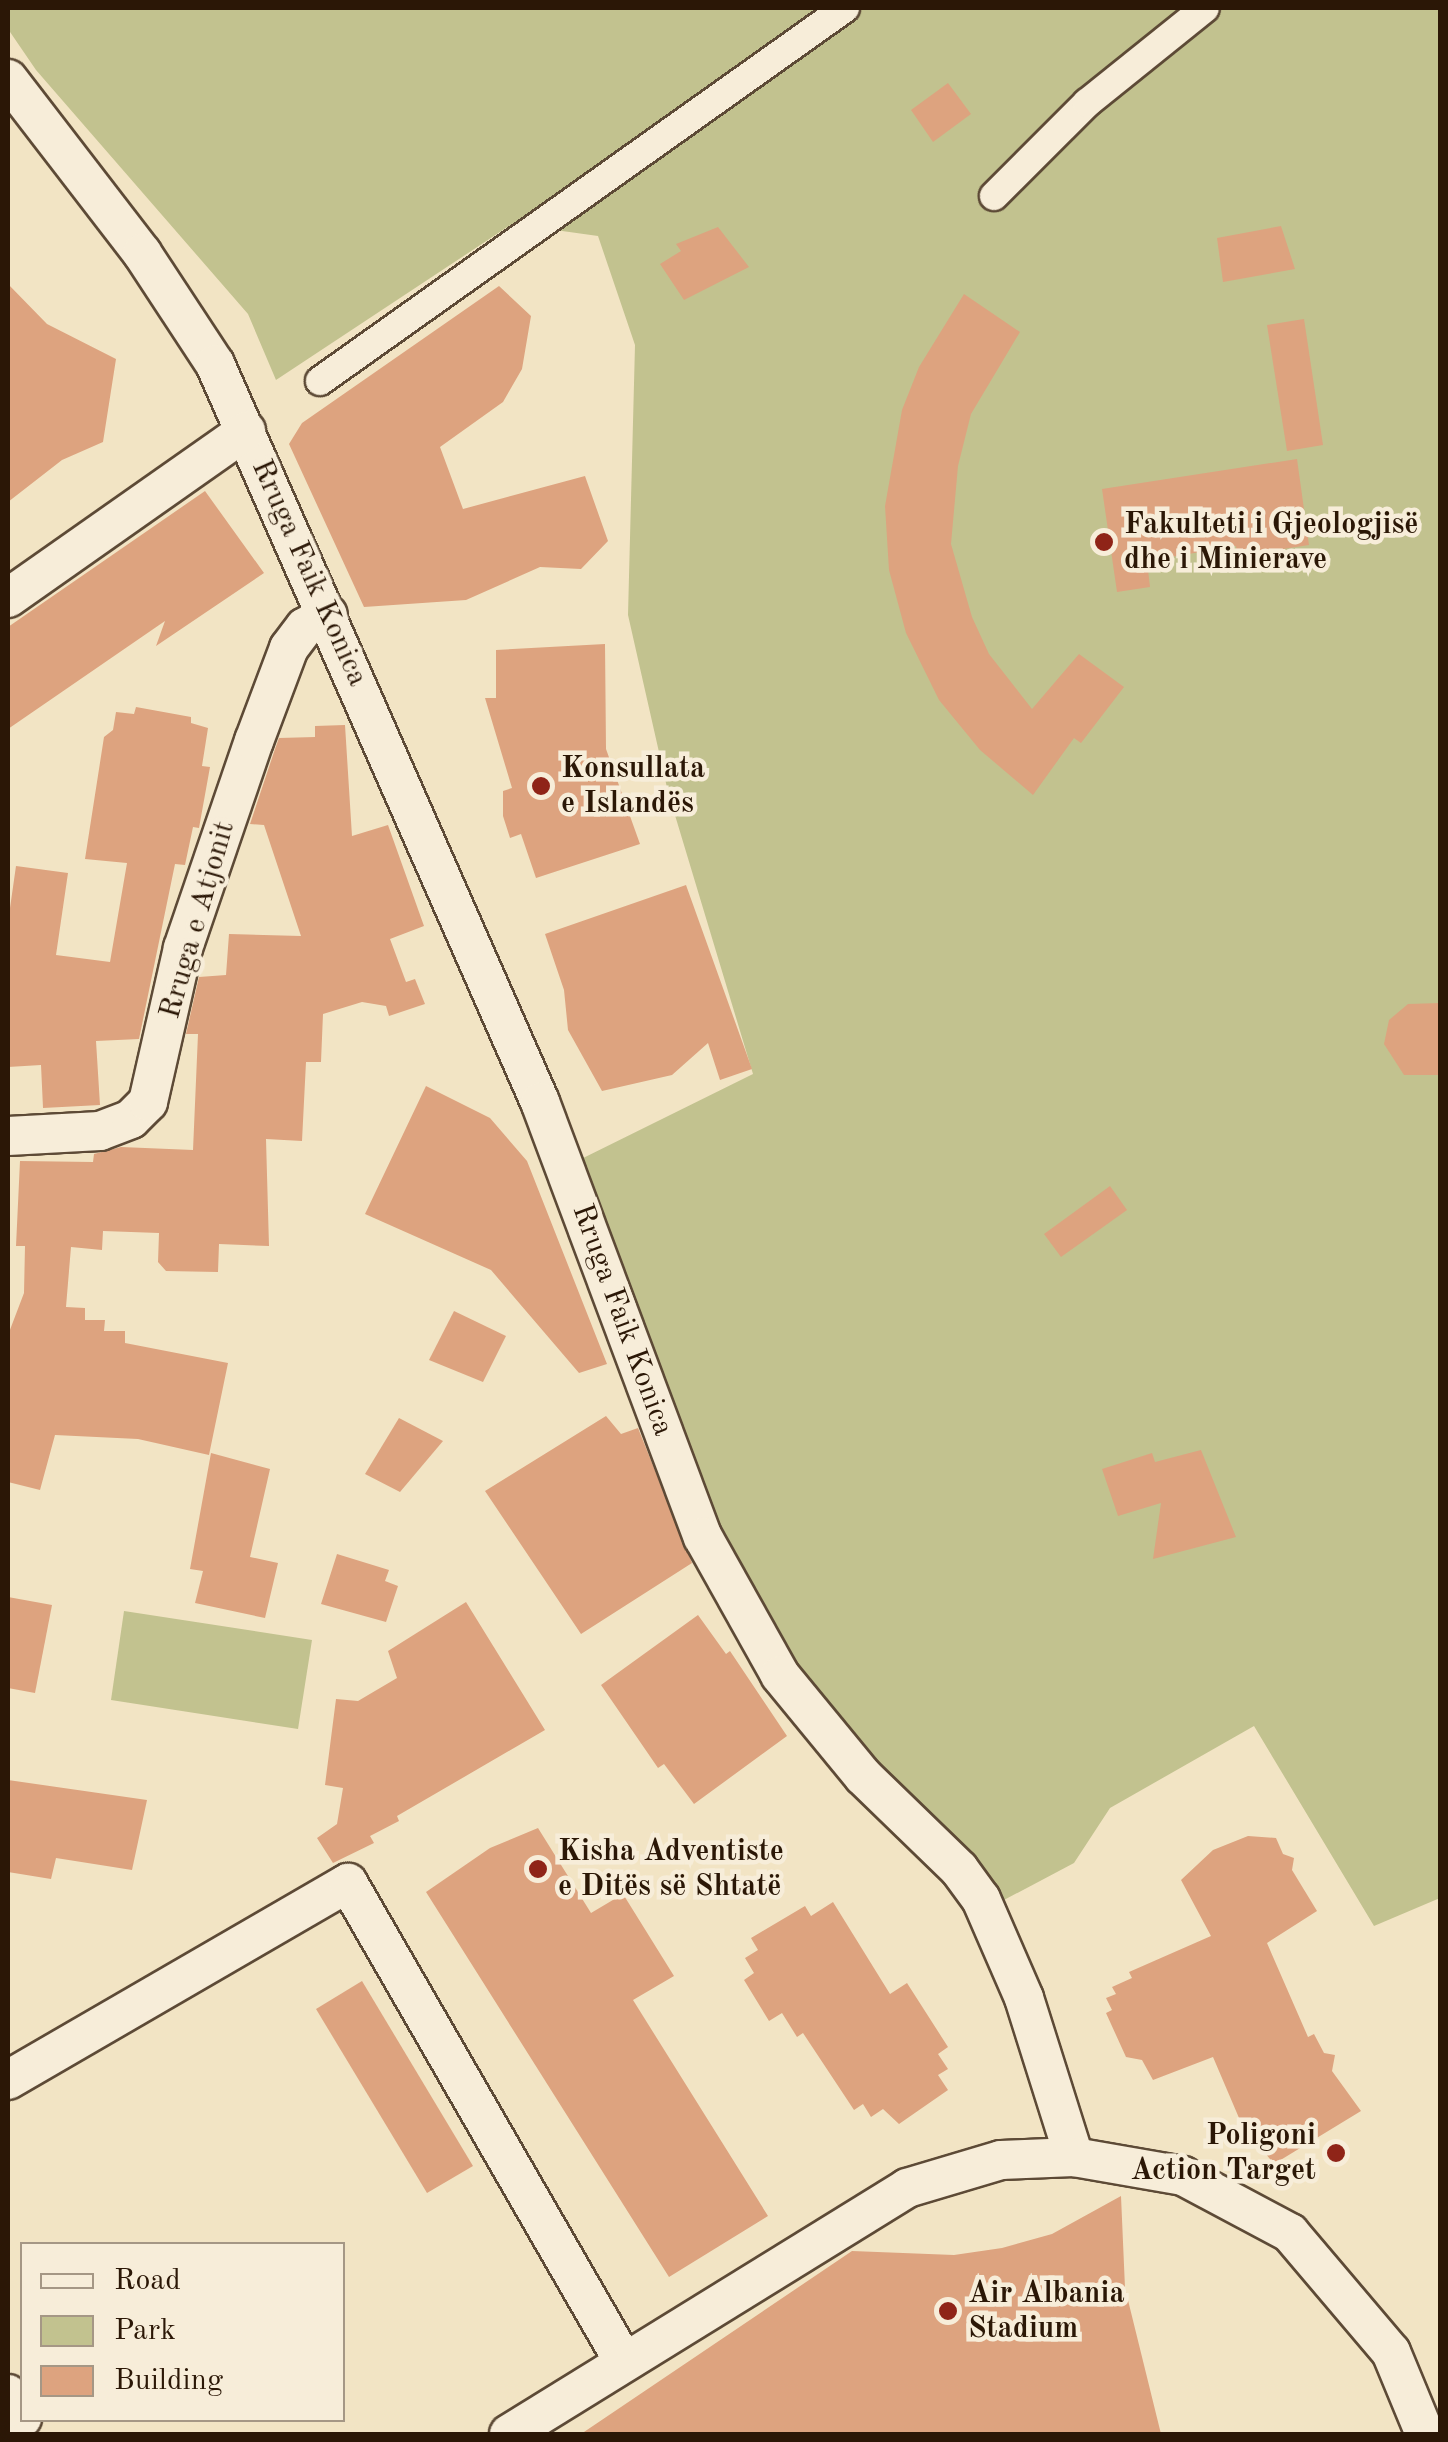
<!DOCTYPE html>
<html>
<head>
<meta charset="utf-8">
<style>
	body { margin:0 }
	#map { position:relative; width:1448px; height:2442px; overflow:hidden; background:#f2e4c4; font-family:"Old Standard TT",serif }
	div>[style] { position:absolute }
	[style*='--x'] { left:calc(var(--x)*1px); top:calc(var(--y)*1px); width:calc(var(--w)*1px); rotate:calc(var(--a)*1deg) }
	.green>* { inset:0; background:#c2c28f }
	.building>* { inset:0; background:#dda37f }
	.roads { filter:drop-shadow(2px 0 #5d4a36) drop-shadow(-2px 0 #5d4a36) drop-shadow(0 2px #5d4a36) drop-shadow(0 -2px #5d4a36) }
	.pedestrian>* { height:28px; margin:-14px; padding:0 14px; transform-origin:14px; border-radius:14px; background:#f7edd9 }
	.minor>* { height:38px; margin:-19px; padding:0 19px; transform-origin:19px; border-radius:19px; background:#f7edd9 }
	.dots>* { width:28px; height:28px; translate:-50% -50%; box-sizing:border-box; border:5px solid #f7edd9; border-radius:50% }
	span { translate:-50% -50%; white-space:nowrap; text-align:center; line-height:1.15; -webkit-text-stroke:9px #f7edd9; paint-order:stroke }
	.poi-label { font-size:30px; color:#2b1706; font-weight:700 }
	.left { translate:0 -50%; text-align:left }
	.right { translate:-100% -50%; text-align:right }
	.street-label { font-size:30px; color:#2b1706 }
	.frame { position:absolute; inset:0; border:10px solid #2b1706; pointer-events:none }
	.legend { position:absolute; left:20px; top:2242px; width:325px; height:180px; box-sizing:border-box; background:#f7edd9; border:2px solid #a59785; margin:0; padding:12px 18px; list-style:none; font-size:30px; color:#2b1706 }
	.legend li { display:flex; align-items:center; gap:20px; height:50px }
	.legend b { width:50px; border:2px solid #a59785 }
</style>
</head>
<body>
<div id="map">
	<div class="green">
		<i style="clip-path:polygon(8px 8px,1440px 8px,1440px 1898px,1374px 1926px,1254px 1726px,1110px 1808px,1074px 1863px,987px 1909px,780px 1675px,565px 1167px,753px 1074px,668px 792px,628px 615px,635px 345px,598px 236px,512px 224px,276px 380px,248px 314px,36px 70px,8px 29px)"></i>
		<i style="clip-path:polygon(124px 1611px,312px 1640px,298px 1729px,111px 1700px)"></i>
	</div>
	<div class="building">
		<i style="clip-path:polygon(948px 83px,971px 114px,933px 142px,911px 110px)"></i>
		<i style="clip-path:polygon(1281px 226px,1295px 269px,1223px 282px,1217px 238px)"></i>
		<i style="clip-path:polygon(718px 227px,749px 267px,684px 300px,660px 264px,681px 251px,676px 244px)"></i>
		<i style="clip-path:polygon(8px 284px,47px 324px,116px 359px,103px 442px,62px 460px,8px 502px)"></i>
		<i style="clip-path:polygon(499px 286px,531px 316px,522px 369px,503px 402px,440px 447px,463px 509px,585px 476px,608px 541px,581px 569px,540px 567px,466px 600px,364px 607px,289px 444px,302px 423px)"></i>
		<i style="clip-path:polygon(964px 294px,1020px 332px,971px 414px,958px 466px,951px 544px,972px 617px,989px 654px,1032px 709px,1079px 654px,1124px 687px,1081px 743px,1074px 738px,1033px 795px,980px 750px,939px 700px,906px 633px,889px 570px,885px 506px,902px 410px,919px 367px)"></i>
		<i style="clip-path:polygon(1304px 319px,1323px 445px,1287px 451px,1267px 325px)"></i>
		<i style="clip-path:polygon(1297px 459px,1309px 545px,1237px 556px,1236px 546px,1147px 561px,1150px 587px,1117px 592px,1102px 489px)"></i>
		<i style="clip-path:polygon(205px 491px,264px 573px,156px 646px,165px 621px,8px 729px,8px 627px)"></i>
		<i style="clip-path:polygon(605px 644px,606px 749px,640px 844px,536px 878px,521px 834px,510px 838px,503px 816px,503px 791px,512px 788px,485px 698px,496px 698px,496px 650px)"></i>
		<i style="clip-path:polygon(136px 707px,191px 717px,191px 723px,208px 728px,202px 766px,210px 767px,199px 828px,193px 827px,185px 865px,175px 864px,139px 1039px,96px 1041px,100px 1105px,43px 1108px,41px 1065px,8px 1067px,8px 922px,16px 866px,68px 873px,56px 955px,110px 962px,127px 863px,85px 859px,104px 737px,113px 730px,116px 712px,134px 714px)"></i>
		<i style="clip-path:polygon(345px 725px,352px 836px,388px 825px,424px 926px,390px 939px,406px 982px,415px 979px,425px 1004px,389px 1016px,386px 1006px,362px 1002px,323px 1014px,321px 1062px,306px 1062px,302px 1141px,266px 1139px,269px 1246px,219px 1244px,218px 1272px,166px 1271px,158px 1262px,159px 1233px,103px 1231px,102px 1250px,71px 1247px,66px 1307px,85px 1308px,85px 1320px,105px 1320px,104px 1331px,125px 1331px,125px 1343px,228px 1363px,209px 1455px,138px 1439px,55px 1435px,40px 1490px,8px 1482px,8px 1335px,24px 1293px,25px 1246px,16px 1246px,20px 1161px,93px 1162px,94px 1154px,121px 1147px,193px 1150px,198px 1034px,186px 1034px,199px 977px,226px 975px,229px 934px,301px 936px,264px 825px,250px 824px,275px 749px,279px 738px,315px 737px,315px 726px)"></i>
		<i style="clip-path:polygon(686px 885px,752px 1069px,720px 1080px,708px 1043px,672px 1075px,602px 1091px,568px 1030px,564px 990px,545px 934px)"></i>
		<i style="clip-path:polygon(1440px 1003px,1440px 1075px,1404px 1075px,1384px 1044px,1389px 1020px,1408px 1004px)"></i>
		<i style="clip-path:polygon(426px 1086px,490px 1118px,527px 1161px,607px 1364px,579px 1373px,491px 1270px,365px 1214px)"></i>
		<i style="clip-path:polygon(1110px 1186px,1127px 1210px,1061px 1257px,1044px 1234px)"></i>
		<i style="clip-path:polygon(454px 1311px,506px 1336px,483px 1382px,429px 1360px)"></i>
		<i style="clip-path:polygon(606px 1416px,621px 1434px,638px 1428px,692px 1563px,581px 1634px,485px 1491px)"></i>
		<i style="clip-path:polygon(399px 1418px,443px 1441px,400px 1492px,365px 1474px)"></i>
		<i style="clip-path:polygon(1201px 1450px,1236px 1537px,1153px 1559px,1161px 1503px,1118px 1516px,1102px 1469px,1152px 1453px,1155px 1462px)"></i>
		<i style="clip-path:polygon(211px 1453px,270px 1469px,250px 1557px,278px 1563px,265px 1618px,195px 1603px,203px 1571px,190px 1569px)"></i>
		<i style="clip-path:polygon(337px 1554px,389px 1570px,385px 1581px,398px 1586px,386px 1622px,321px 1604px)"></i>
		<i style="clip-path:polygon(8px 1597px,52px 1605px,35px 1693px,8px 1688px)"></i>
		<i style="clip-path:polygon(466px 1602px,545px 1730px,397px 1816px,399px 1821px,370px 1836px,374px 1843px,333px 1863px,317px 1838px,337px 1824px,343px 1788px,325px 1785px,336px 1699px,358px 1701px,397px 1678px,388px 1651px)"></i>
		<i style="clip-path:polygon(698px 1615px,726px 1654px,730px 1651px,787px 1736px,694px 1804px,664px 1764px,658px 1768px,601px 1685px)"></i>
		<i style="clip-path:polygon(8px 1780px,147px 1800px,132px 1870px,56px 1858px,51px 1879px,8px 1872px)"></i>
		<i style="clip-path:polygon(538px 1828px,591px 1913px,623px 1894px,674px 1976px,633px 2000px,768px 2216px,669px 2277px,426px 1892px,490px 1848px)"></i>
		<i style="clip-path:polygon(1248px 1836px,1276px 1838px,1283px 1854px,1294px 1858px,1292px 1870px,1317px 1911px,1267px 1943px,1308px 2037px,1314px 2034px,1324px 2053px,1335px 2055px,1332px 2071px,1361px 2111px,1274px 2164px,1242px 2125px,1213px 2057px,1153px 2080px,1142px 2060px,1126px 2057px,1106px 2013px,1112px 2010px,1106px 1998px,1116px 1994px,1112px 1987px,1132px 1978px,1129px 1972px,1211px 1936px,1181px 1880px,1213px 1850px)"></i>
		<i style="clip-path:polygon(833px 1902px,890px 1994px,907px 1983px,948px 2047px,938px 2054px,948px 2069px,938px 2075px,948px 2090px,899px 2124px,883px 2109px,871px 2117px,863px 2104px,854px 2110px,803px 2033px,797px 2037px,782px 2013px,769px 2021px,744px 1980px,754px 1973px,745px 1958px,758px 1950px,751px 1938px,805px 1906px,811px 1916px)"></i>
		<i style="clip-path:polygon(362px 1981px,473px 2166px,427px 2193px,316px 2009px)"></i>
		<i style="clip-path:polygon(1121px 2196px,1125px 2288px,1161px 2434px,581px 2434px,852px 2251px,954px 2255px,1002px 2248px,1052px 2234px)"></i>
	</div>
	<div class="roads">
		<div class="pedestrian">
			<i style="--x:994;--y:196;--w:132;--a:-45"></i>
			<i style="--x:1087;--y:103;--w:151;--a:-38.8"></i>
			<i style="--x:320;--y:381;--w:644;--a:-35.39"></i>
		</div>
		<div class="minor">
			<i style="--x:8;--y:79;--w:220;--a:52.4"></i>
			<i style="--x:142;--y:253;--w:133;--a:56.7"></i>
			<i style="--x:215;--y:364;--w:806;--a:66.23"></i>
			<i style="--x:540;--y:1102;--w:465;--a:69.5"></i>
			<i style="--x:703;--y:1537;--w:158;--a:60.8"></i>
			<i style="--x:780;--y:1675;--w:131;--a:50.6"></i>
			<i style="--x:863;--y:1776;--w:134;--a:44.1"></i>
			<i style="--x:959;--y:1869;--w:37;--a:54"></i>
			<i style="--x:981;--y:1899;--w:108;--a:66.5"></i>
			<i style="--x:1024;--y:1998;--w:167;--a:72.5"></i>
			<i style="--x:8;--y:598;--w:291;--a:-35.1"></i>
			<i style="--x:8;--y:1136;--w:92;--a:-3.1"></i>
			<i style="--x:100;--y:1131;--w:33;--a:-21"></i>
			<i style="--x:131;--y:1119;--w:24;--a:-45"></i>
			<i style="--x:148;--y:1102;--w:158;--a:-77.2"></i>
			<i style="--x:183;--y:948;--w:219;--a:-71.1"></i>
			<i style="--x:254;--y:741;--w:99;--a:-69.4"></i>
			<i style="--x:289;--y:648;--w:26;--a:-53"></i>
			<i style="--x:305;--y:627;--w:26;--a:-29"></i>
			<i style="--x:8;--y:2080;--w:393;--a:-30.1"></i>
			<i style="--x:348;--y:1883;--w:553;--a:60.05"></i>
			<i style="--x:8;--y:2394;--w:28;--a:60"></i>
			<i style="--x:509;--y:2434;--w:468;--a:-31.7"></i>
			<i style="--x:907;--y:2188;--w:98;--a:-16.6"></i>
			<i style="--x:1001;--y:2160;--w:73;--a:-2.4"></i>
			<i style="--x:1074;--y:2157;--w:111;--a:9.9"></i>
			<i style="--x:1183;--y:2176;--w:121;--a:28"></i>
			<i style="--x:1290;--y:2233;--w:156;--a:49.7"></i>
			<i style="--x:1391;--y:2352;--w:89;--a:67.5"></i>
		</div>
	</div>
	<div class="dots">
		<i style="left:1104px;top:542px;background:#8f2418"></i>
		<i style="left:541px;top:786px;background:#8f2418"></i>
		<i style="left:538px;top:1869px;background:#8f2418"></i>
		<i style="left:1336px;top:2153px;background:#8f2418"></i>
		<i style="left:948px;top:2311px;background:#8f2418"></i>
	</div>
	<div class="poi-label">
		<span class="left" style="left:1124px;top:542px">Fakulteti i Gjeologjisë<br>dhe i Minierave</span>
		<span class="left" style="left:561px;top:786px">Konsullata<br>e Islandës</span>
		<span class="left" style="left:558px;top:1869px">Kisha Adventiste<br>e Ditës së Shtatë</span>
		<span class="right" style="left:1316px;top:2153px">Poligoni<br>Action Target</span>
		<span class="left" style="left:968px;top:2311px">Air Albania<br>Stadium</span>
	</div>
	<div class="street-label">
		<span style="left:309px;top:573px;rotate:66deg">Rruga Faik Konica</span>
		<span style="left:198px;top:920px;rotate:-74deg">Rruga e Atjonit</span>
		<span style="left:622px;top:1320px;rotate:70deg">Rruga Faik Konica</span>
	</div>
	<div class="frame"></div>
	<ul class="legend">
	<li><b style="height:12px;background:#f7edd9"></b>Road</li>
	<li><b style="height:28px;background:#c2c28f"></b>Park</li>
	<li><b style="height:28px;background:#dda37f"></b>Building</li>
	</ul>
</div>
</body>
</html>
